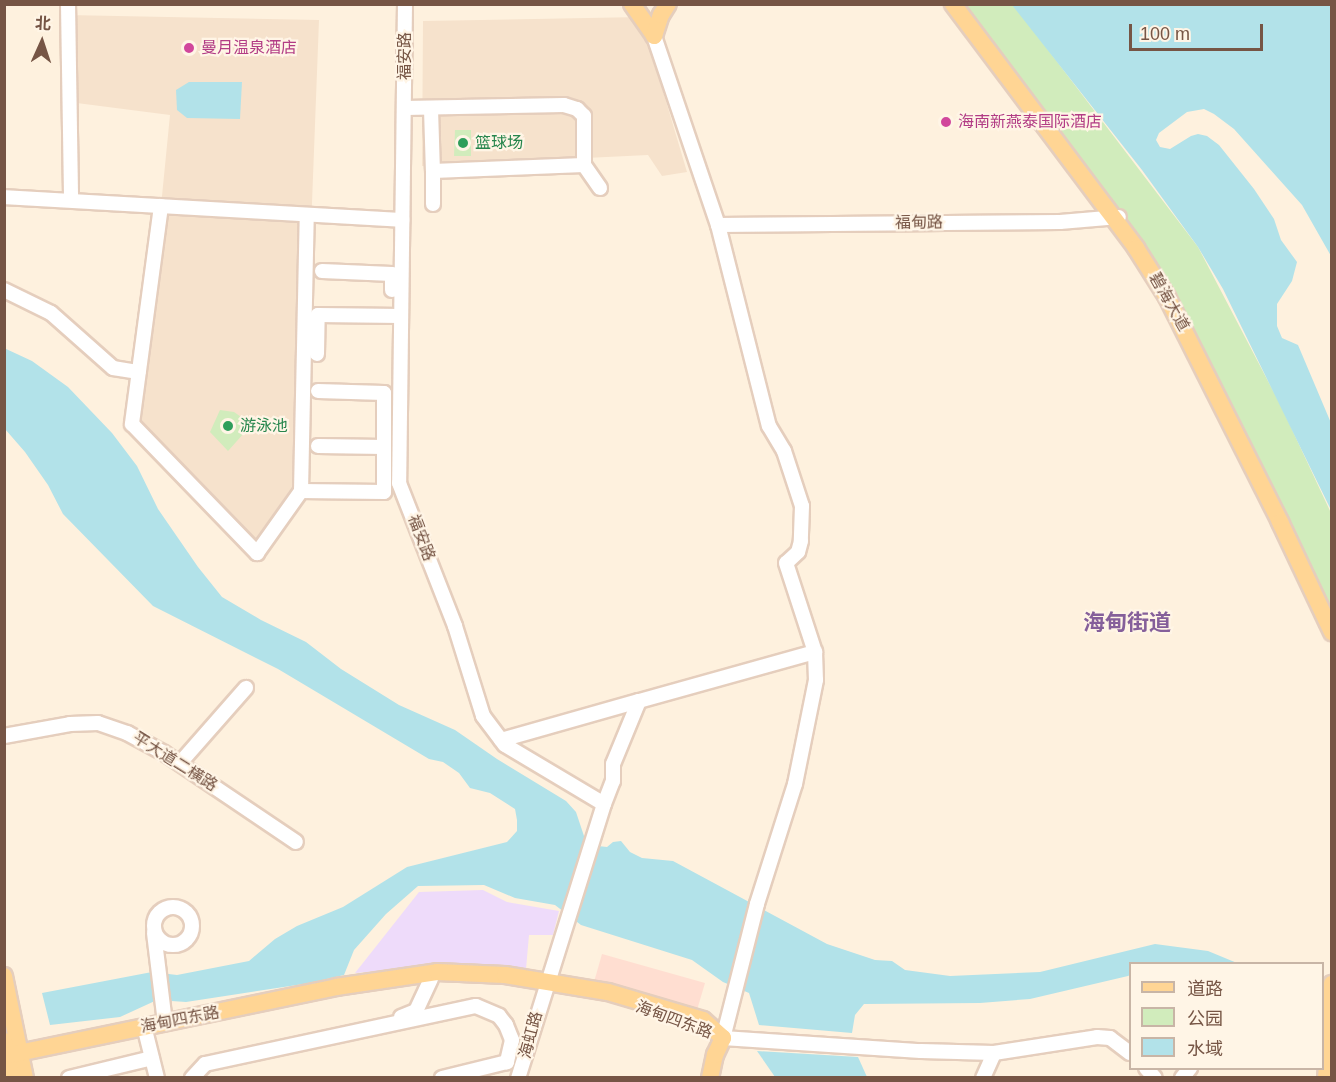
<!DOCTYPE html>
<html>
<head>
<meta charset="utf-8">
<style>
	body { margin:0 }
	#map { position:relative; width:1336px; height:1082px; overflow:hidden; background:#fef1de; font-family:Helvetica,"Noto Sans SC",sans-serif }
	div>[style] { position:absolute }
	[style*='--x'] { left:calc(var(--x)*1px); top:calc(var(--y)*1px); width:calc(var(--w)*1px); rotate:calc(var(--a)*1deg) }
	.residential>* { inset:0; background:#f6e2cc }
	.commercial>* { inset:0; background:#ffded1 }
	.education>* { inset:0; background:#eedbfa }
	.green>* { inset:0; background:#d1ecbc }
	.water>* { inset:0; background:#b2e2e9 }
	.roads { filter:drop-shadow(2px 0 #e5cebd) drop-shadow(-2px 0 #e5cebd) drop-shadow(0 2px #e5cebd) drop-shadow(0 -2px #e5cebd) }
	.minor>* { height:14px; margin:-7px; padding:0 7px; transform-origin:7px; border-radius:7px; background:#fff }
	.minor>.ring { margin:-7px; padding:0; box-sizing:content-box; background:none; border:14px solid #fff; border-radius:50% }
	.major>* { height:16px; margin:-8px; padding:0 8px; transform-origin:8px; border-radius:8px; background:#ffd594 }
	.dots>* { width:16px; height:16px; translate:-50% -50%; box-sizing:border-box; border:3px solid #fff5e6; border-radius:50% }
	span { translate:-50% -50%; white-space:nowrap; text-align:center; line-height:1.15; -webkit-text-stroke:4.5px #fff5e6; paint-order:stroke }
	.hotel-label { font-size:16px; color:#b23c85 }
	.left { translate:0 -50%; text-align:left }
	.street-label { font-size:16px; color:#765545 }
	.leisure-label { font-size:16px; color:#27864d }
	.district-label { font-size:22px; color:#855f9a; font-weight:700 }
	.frame { position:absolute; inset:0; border:6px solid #765545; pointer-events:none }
	.legend { position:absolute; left:1129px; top:962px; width:195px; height:108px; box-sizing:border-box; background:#fff5e6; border:2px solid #c8b5a6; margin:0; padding:8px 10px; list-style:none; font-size:18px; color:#765545 }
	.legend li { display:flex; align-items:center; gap:12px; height:30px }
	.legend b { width:30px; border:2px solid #c8b5a6 }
	.north { position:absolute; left:12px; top:12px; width:60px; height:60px; -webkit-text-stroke:4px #fff5e6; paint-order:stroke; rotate:3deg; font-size:16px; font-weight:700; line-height:24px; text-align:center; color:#765545 }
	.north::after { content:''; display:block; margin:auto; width:21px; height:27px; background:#765545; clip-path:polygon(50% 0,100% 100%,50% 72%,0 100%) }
	.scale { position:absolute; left:1129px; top:24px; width:134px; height:27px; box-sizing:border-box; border:3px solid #765545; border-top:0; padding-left:8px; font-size:18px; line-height:21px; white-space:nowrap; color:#765545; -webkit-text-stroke:4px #fff5e6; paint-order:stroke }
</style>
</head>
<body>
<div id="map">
	<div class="residential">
		<i style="clip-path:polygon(67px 15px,319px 20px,301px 491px,257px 553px,132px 424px,161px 206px,170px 115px,69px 102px)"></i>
		<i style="clip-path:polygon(641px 17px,687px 172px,662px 176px,648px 155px,422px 166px,423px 21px)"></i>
	</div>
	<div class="commercial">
		<i style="clip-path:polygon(602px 954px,705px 983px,697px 1010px,594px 982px)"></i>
	</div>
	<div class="education">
		<i style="clip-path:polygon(483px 890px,507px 902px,559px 911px,553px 935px,529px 935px,526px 969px,449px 965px,355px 973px,419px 892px)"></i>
	</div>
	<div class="green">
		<i style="clip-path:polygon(963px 5px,1014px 5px,1198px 247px,1281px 406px,1331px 513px,1331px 622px,1196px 341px)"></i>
		<i style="clip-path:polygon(455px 130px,471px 130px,471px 156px,454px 156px)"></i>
		<i style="clip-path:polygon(220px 410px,234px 412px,244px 419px,245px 432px,228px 451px,210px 432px)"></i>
	</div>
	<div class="water">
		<i style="clip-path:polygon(1012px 5px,1331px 5px,1331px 256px,1302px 205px,1234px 129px,1214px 114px,1204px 109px,1187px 112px,1159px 133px,1156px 140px,1160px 147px,1170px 149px,1191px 136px,1198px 134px,1207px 136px,1219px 145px,1254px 189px,1274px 219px,1281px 240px,1297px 262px,1292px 281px,1277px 304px,1277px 326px,1282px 338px,1298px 345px,1331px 423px,1331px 510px,1223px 289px,1198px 247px,1142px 170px)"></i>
		<i style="clip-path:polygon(189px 82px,242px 82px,240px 119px,187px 118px,177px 110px,176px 90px)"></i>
		<i style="clip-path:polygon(4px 348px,32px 361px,68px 387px,112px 433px,137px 466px,158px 509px,198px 567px,222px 597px,261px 620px,306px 642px,341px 669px,399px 705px,455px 730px,497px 759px,566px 801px,576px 812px,584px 836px,598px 846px,607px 847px,613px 842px,621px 841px,630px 852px,642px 858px,673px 861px,827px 944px,875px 960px,892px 961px,905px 970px,950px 976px,1040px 972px,1155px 944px,1208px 951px,1237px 963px,1130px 964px,1130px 975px,1128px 976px,1030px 999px,980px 1003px,864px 1004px,855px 1015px,852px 1033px,759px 1025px,749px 993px,723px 982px,692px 960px,581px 925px,555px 905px,515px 898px,484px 885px,418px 886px,386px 914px,354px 950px,344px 975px,310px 983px,186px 1002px,157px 1000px,120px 1017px,50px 1025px,42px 993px,152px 972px,177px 975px,249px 961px,275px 939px,297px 926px,343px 907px,407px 867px,507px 842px,517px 831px,517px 820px,515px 809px,490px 793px,470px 788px,459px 773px,443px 762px,429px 759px,278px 669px,153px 606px,63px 514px,48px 485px,25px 452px,5px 429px)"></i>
		<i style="clip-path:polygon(757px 1051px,858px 1057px,867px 1077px,775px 1077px)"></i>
	</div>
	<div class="roads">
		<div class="minor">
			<i style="--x:68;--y:4;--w:196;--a:89.1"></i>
			<i style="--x:405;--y:4;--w:479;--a:90.7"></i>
			<i style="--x:399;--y:483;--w:154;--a:68.6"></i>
			<i style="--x:455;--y:626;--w:94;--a:72.7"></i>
			<i style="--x:483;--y:716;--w:36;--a:53"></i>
			<i style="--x:505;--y:745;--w:115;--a:30.8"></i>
			<i style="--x:604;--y:804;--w:287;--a:107.4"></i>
			<i style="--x:654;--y:36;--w:200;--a:71.3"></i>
			<i style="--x:718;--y:225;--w:207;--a:75.8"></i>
			<i style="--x:769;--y:426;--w:29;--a:59"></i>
			<i style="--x:784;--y:451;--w:58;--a:71.9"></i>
			<i style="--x:802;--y:506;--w:35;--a:92"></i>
			<i style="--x:801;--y:541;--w:11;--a:105"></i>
			<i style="--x:798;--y:552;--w:16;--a:137"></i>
			<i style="--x:786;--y:563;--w:94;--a:72"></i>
			<i style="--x:815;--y:652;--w:28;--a:88"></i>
			<i style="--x:816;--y:680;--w:106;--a:101.4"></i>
			<i style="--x:795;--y:784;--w:126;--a:107.6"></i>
			<i style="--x:757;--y:904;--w:138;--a:104.2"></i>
			<i style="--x:723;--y:1038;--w:198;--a:3.8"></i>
			<i style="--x:921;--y:1051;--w:73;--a:1.6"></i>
			<i style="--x:994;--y:1053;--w:104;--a:-8.8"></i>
			<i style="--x:1097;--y:1037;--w:13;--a:4"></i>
			<i style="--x:1110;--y:1038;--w:25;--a:37"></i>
			<i style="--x:405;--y:108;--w:159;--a:-1.1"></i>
			<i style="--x:564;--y:105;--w:14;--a:17"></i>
			<i style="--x:577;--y:109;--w:10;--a:45"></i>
			<i style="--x:584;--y:116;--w:49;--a:90"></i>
			<i style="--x:584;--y:165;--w:28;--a:55"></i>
			<i style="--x:431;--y:109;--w:62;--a:88.2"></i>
			<i style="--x:433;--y:171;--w:151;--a:-2.3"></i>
			<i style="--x:433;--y:171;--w:33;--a:90"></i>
			<i style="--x:4;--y:197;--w:399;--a:3.3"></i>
			<i style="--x:161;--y:206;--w:220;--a:97.6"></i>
			<i style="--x:132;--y:424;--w:180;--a:45.9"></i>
			<i style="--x:257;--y:553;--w:76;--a:-54.6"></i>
			<i style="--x:301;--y:491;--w:276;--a:-88.8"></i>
			<i style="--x:718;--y:225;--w:342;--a:-0.5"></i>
			<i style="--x:1060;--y:222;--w:59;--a:-4.8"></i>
			<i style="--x:322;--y:271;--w:70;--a:2.5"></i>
			<i style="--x:392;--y:274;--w:16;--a:90"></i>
			<i style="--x:4;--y:290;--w:52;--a:26.1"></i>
			<i style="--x:51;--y:313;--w:83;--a:41.6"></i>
			<i style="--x:113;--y:368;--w:26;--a:9"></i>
			<i style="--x:317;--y:354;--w:39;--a:-89"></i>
			<i style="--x:318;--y:315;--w:83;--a:0.7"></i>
			<i style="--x:318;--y:446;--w:66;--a:0.9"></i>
			<i style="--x:301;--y:491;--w:83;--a:0.7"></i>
			<i style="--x:384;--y:492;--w:99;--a:-90"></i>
			<i style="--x:384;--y:393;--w:66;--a:-178.3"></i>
			<i style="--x:4;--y:736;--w:67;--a:-10.3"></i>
			<i style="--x:70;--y:724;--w:28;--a:-2"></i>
			<i style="--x:98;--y:723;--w:31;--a:19"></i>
			<i style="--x:127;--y:733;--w:42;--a:28.4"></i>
			<i style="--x:164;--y:753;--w:159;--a:34"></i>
			<i style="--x:501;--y:740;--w:143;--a:-15.8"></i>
			<i style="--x:180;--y:763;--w:100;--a:-48.7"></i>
			<i style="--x:604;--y:804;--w:25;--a:-69"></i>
			<i style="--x:613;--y:781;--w:17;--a:-90"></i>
			<i style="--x:613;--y:764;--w:68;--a:-67.6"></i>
			<i style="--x:639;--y:701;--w:183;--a:-15.6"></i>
			<i class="ring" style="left:154px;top:907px;width:24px;height:24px"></i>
			<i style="--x:154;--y:933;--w:91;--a:83"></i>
			<i style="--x:401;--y:1017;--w:16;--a:-22"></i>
			<i style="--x:416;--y:1011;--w:35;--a:-65"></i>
			<i style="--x:146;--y:1034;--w:45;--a:76"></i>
			<i style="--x:1146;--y:1068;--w:13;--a:48"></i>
			<i style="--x:69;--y:1078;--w:85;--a:-13.5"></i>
			<i style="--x:192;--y:1078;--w:19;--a:-47"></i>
			<i style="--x:205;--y:1064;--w:277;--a:-12.1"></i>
			<i style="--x:476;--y:1006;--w:25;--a:23"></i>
			<i style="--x:499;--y:1016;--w:11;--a:52"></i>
			<i style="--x:506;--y:1025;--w:16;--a:68"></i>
			<i style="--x:512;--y:1040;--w:23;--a:103"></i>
			<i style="--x:507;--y:1062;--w:67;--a:166.2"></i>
			<i style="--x:983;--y:1078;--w:27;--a:-66"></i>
			<i style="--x:1182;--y:1078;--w:13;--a:-51"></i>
		</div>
		<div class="major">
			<i style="--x:632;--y:4;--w:39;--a:55"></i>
			<i style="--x:953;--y:4;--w:305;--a:53.1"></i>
			<i style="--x:1136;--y:248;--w:58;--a:57.7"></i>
			<i style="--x:1167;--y:297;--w:252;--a:63.3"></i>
			<i style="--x:1280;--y:522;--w:122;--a:64.7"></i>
			<i style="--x:654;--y:36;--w:22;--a:-72"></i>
			<i style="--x:661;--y:15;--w:13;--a:-58"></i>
			<i style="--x:4;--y:976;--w:104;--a:78.4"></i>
			<i style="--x:4;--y:1041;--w:38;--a:79"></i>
			<i style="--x:1322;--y:1054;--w:71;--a:-81.9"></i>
			<i style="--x:4;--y:1056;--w:339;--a:-11.7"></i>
			<i style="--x:336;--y:987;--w:102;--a:-8.4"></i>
			<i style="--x:437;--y:972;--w:68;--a:2.5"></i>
			<i style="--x:505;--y:975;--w:104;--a:9.4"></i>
			<i style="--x:608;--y:992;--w:99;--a:16.4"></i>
			<i style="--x:703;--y:1020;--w:27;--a:42"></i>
			<i style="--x:710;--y:1078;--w:24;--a:-78"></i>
			<i style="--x:715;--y:1055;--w:19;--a:-65"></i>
			<i style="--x:1326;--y:1078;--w:35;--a:-85"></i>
		</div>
	</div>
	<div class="dots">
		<i style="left:189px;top:48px;background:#d1479c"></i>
		<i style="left:946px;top:122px;background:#d1479c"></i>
		<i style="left:463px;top:143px;background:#2e9e5b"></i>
		<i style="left:228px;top:426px;background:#2e9e5b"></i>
	</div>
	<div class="hotel-label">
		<span class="left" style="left:201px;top:48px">曼月温泉酒店</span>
		<span class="left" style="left:958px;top:122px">海南新燕泰国际酒店</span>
	</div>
	<div class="street-label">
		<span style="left:405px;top:56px;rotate:-90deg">福安路</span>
		<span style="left:919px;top:223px;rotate:-1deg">福甸路</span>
		<span style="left:1169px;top:302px;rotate:60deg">碧海大道</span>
		<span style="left:421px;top:538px;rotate:69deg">福安路</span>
		<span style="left:175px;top:762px;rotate:32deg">平大道二横路</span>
		<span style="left:180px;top:1020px;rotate:-11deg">海甸四东路</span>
		<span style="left:674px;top:1020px;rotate:20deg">海甸四东路</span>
		<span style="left:531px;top:1035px;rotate:-75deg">海虹路</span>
	</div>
	<div class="leisure-label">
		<span class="left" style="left:475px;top:143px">篮球场</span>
		<span class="left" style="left:240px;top:426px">游泳池</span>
	</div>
	<div class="district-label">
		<span style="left:1127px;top:623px">海甸街道</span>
	</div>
	<div class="frame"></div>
	<ul class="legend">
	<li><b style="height:8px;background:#ffd594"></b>道路</li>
	<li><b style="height:16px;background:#d1ecbc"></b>公园</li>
	<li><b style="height:16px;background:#b2e2e9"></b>水域</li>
	</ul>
	<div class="north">北</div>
	<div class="scale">100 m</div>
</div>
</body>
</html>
